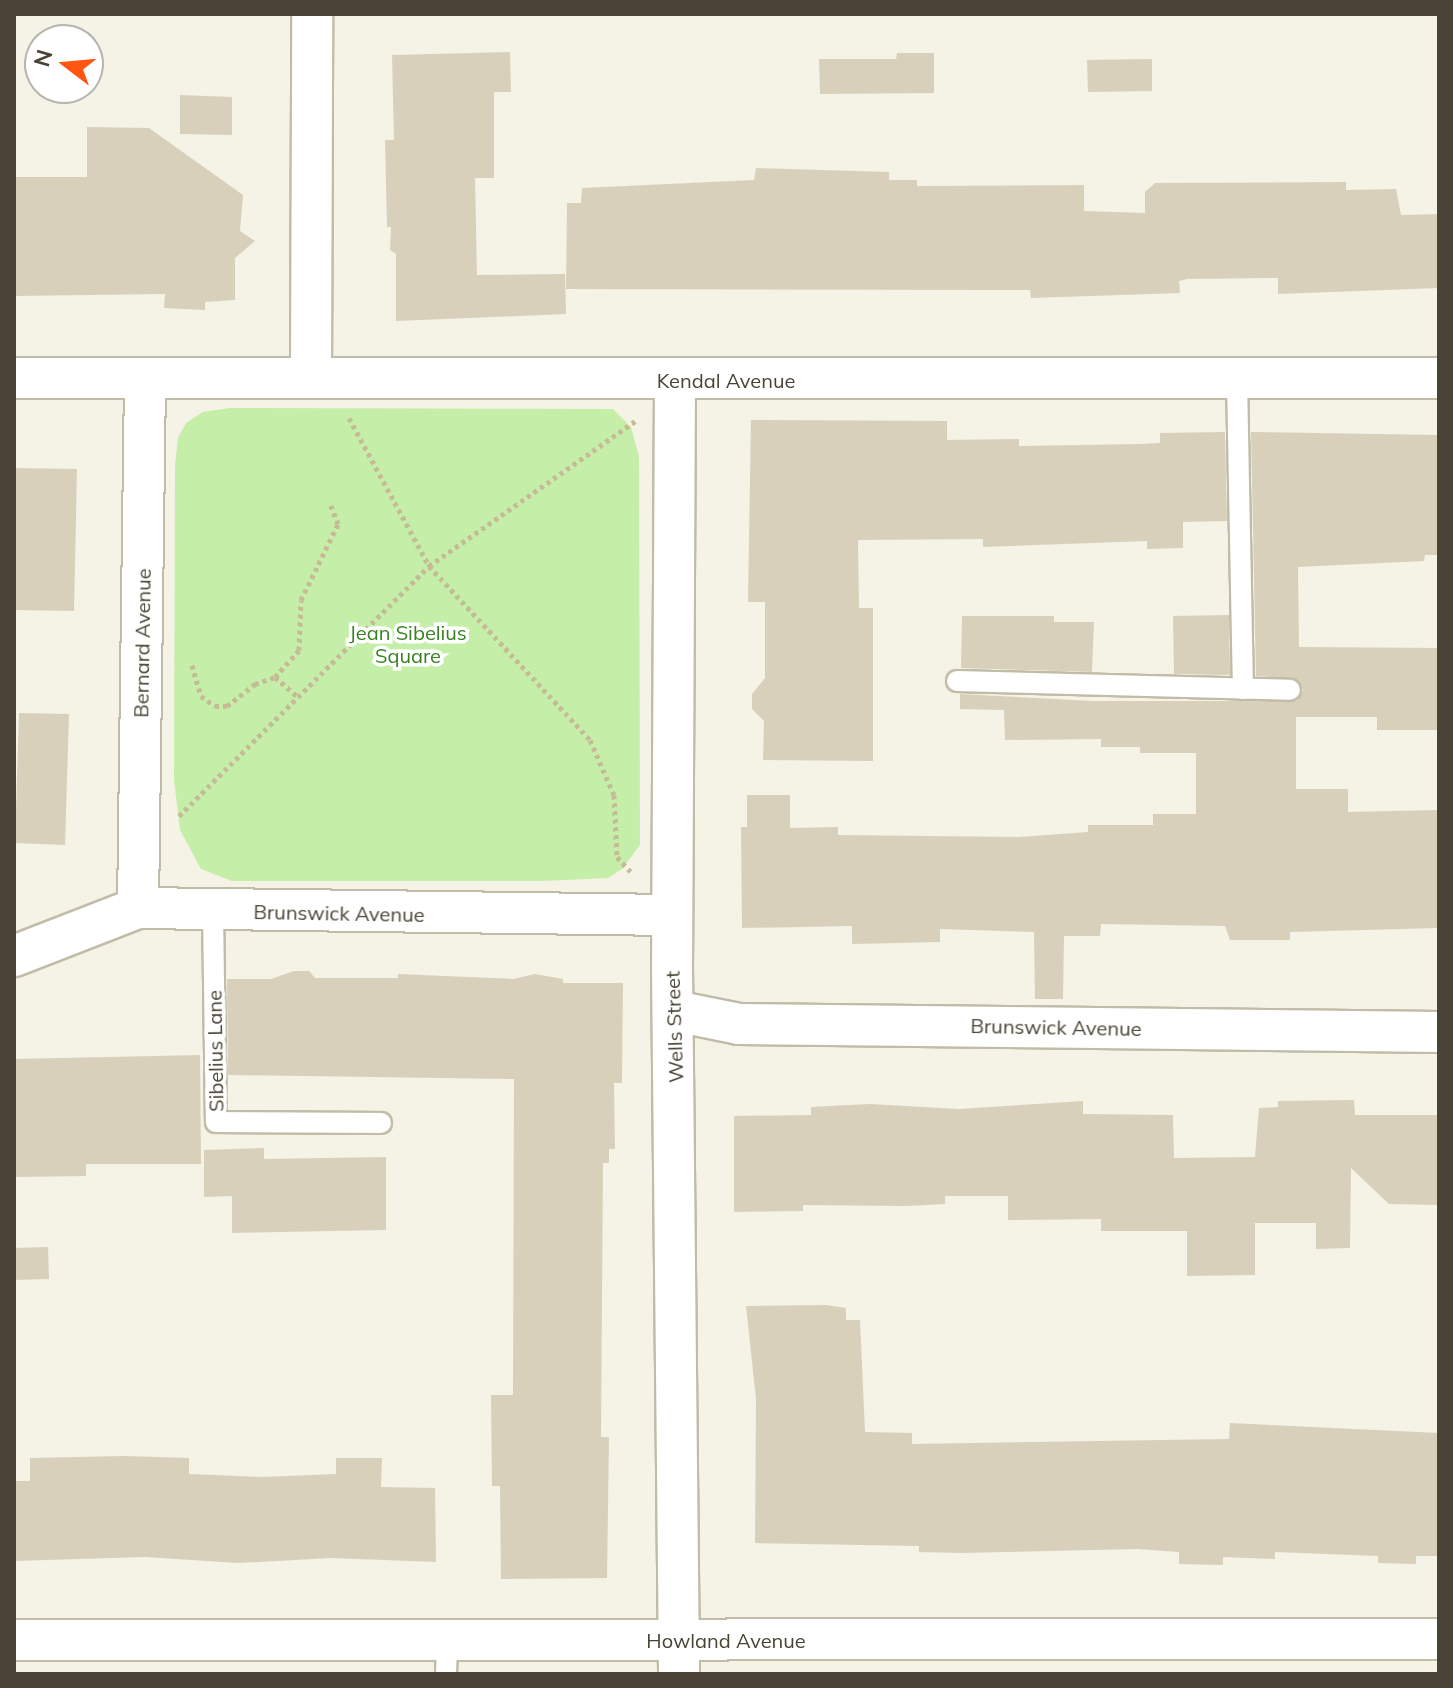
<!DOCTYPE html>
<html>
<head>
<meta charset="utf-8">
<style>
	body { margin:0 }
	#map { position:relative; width:1453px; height:1688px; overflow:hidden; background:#f5f2e6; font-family:Mulish,sans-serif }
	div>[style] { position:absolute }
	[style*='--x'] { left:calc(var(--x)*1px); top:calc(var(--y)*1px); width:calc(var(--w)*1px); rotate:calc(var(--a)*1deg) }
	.green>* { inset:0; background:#c5eea9 }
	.building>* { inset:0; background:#d8d0ba }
	.path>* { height:5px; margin-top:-2.5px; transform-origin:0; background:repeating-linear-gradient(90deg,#c5bb96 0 4px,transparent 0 8px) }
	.roads { filter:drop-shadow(2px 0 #c1bca7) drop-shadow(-2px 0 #c1bca7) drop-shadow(0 2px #c1bca7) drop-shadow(0 -2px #c1bca7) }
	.lane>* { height:20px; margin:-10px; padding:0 10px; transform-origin:10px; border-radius:10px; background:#fff }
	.street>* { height:40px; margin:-20px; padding:0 20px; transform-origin:20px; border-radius:20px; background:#fff }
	span { translate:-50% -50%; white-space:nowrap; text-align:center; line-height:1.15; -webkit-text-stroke:7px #fff; paint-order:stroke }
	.street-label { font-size:20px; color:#484334 }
	.park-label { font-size:20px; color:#378120 }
	.frame { position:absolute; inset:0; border:16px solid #484334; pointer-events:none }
	.north { position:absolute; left:24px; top:24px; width:80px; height:80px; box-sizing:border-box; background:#fff; border:2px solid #b6b4ae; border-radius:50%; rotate:286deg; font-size:22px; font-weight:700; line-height:32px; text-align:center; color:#484334 }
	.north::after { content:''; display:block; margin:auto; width:28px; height:36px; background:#ff5712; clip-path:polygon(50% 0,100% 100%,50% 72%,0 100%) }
</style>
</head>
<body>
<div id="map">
	<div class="green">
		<i style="clip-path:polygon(230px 408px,613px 409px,631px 427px,639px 457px,640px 845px,622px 869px,608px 878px,542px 881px,232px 881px,201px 869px,180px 830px,174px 780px,175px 465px,178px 438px,186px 423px,203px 412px)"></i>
	</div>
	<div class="building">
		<i style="clip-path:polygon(510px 52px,511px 92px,494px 92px,494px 178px,475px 178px,477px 275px,565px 274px,566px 314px,396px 321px,396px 254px,390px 250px,391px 227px,387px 227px,385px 140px,394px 140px,392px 55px)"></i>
		<i style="clip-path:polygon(897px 53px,934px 53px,934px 93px,820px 94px,819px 59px,896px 59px)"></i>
		<i style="clip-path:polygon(1152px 59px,1152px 91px,1088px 92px,1087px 60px)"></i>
		<i style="clip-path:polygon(180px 95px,232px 97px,232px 135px,180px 134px)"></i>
		<i style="clip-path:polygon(87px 127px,149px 128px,243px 195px,240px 231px,255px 241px,235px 258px,235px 300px,205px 302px,205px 310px,164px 308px,165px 294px,14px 296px,14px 177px,87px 177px)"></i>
		<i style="clip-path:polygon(756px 168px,889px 172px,889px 180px,917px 180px,917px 186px,1084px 185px,1084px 211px,1145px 213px,1145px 192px,1155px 183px,1346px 182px,1346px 190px,1396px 189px,1401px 215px,1439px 214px,1439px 288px,1278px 294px,1278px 278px,1187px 279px,1179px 281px,1180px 293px,1031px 298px,1030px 290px,566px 289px,567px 203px,581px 203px,582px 188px,754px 180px)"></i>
		<i style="clip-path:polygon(751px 420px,947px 421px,947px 440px,1019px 439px,1019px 446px,1141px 444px,1160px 443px,1160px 433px,1225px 432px,1227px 521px,1183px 522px,1183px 548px,1147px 549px,1147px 541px,983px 547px,983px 539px,858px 540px,859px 608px,873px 608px,873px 761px,763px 760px,764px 721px,752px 709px,752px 694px,765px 678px,765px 602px,748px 602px)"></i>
		<i style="clip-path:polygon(1251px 432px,1437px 435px,1438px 555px,1425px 555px,1424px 561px,1298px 567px,1299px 647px,1439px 648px,1439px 730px,1377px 730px,1377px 717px,1296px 717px,1296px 789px,1348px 789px,1348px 812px,1439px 810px,1439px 928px,1290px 932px,1290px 940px,1230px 940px,1225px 926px,1101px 924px,1100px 936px,1064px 936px,1063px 999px,1035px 999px,1034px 932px,940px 929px,940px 942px,852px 944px,852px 926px,742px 928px,741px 827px,747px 827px,747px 795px,790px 795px,790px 828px,838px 827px,838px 835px,1019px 837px,1088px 832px,1088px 825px,1153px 825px,1153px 814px,1196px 814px,1196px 753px,1140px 753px,1140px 747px,1101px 747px,1101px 739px,1005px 740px,1004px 710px,960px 709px,960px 694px,1092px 701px,1297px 701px,1303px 690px,1296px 679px,1256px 676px)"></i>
		<i style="clip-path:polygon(14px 468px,77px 469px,74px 611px,14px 610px)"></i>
		<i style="clip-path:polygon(1229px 615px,1230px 675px,1174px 674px,1173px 616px)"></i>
		<i style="clip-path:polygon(962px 616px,1054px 616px,1054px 622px,1094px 622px,1092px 672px,961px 668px)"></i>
		<i style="clip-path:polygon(19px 713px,69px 714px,65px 845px,15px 843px)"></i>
		<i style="clip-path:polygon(294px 971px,309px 971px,315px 978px,398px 978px,398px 974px,513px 979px,535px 974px,563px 979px,563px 983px,623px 983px,622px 1083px,614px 1083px,615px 1149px,609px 1149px,609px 1163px,603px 1163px,601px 1437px,609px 1437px,607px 1578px,501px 1579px,500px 1486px,492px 1486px,491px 1395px,513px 1395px,514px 1079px,228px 1075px,227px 979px,271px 979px)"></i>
		<i style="clip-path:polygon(200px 1055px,201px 1164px,86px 1164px,86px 1176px,14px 1177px,14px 1059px)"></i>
		<i style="clip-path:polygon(1354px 1100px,1355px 1115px,1439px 1115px,1439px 1205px,1389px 1204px,1351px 1168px,1350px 1248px,1316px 1249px,1316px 1223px,1255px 1223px,1255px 1275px,1187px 1276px,1187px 1231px,1101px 1231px,1101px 1219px,1008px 1220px,1008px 1196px,945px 1196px,945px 1204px,905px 1206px,803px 1205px,803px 1211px,734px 1212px,734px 1116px,811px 1115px,811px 1107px,870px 1104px,959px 1109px,1083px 1101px,1083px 1114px,1173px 1115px,1174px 1158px,1255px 1157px,1259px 1108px,1278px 1107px,1278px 1101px)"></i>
		<i style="clip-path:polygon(264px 1148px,264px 1159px,386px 1157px,386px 1230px,232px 1233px,232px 1196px,204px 1197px,204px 1150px)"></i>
		<i style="clip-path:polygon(48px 1247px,49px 1279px,14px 1280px,14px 1248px)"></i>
		<i style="clip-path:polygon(826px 1305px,846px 1308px,846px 1320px,860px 1320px,865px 1432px,912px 1433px,912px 1444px,1229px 1439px,1230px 1423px,1439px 1433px,1439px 1556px,1416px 1556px,1416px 1564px,1378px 1563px,1378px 1556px,1275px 1552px,1275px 1559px,1223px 1557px,1223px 1565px,1179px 1564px,1179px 1552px,1137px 1549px,961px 1553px,919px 1552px,919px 1546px,755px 1543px,756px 1399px,746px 1306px)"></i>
		<i style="clip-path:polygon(124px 1456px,189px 1458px,189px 1474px,263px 1477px,336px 1474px,336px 1458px,382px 1458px,381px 1487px,435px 1488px,436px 1562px,332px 1558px,238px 1563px,145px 1557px,14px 1561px,14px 1481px,30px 1481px,30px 1458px)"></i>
	</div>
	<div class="path">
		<i style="--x:349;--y:418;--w:168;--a:61.6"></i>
		<i style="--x:429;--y:566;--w:237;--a:47.2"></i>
		<i style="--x:590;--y:740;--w:60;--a:66.4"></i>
		<i style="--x:614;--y:795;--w:62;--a:87.2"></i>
		<i style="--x:617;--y:857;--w:22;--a:47"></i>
		<i style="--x:192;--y:665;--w:32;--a:74"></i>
		<i style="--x:201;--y:696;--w:17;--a:36"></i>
		<i style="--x:215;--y:706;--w:12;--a:0"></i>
		<i style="--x:227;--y:706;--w:36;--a:-38"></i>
		<i style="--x:255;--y:684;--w:21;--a:-19"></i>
		<i style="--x:275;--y:677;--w:36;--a:-48"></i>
		<i style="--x:299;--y:650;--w:50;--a:-87.7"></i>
		<i style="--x:301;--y:600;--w:85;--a:-64"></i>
		<i style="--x:338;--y:524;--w:22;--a:-111"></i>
		<i style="--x:275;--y:677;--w:29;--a:41"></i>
		<i style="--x:179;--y:816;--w:354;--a:-45"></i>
		<i style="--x:429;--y:566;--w:252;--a:-35.1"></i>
	</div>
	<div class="roads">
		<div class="lane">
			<i style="--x:1237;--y:380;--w:309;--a:88.9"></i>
			<i style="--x:957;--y:681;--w:333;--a:1.5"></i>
			<i style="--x:213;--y:911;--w:211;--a:89.2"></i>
			<i style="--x:216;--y:1122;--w:165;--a:0.3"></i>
			<i style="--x:446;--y:1674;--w:32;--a:-88"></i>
		</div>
		<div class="street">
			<i style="--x:311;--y:376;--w:362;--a:-89.8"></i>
			<i style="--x:14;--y:378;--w:1425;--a:0"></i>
			<i style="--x:675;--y:381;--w:585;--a:90.29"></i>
			<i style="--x:672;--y:966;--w:708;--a:89.43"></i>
			<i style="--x:138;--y:908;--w:529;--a:-89.24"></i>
			<i style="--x:14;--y:956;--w:133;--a:-21.2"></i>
			<i style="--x:138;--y:908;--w:534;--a:0.75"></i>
			<i style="--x:675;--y:1011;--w:65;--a:11.5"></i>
			<i style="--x:739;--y:1024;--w:700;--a:0.65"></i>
			<i style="--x:14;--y:1640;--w:1425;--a:-0.04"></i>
		</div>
	</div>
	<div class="street-label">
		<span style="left:726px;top:380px">Kendal Avenue</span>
		<span style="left:142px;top:643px;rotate:-89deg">Bernard Avenue</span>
		<span style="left:339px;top:913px;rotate:1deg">Brunswick Avenue</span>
		<span style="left:674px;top:1027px;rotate:-92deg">Wells Street</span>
		<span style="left:1056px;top:1027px;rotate:1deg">Brunswick Avenue</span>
		<span style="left:215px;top:1051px;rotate:-91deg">Sibelius Lane</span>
		<span style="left:726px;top:1640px">Howland Avenue</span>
	</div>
	<div class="park-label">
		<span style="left:408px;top:644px">Jean Sibelius<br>Square</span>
	</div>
	<div class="frame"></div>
	<div class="north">N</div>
</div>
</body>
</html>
